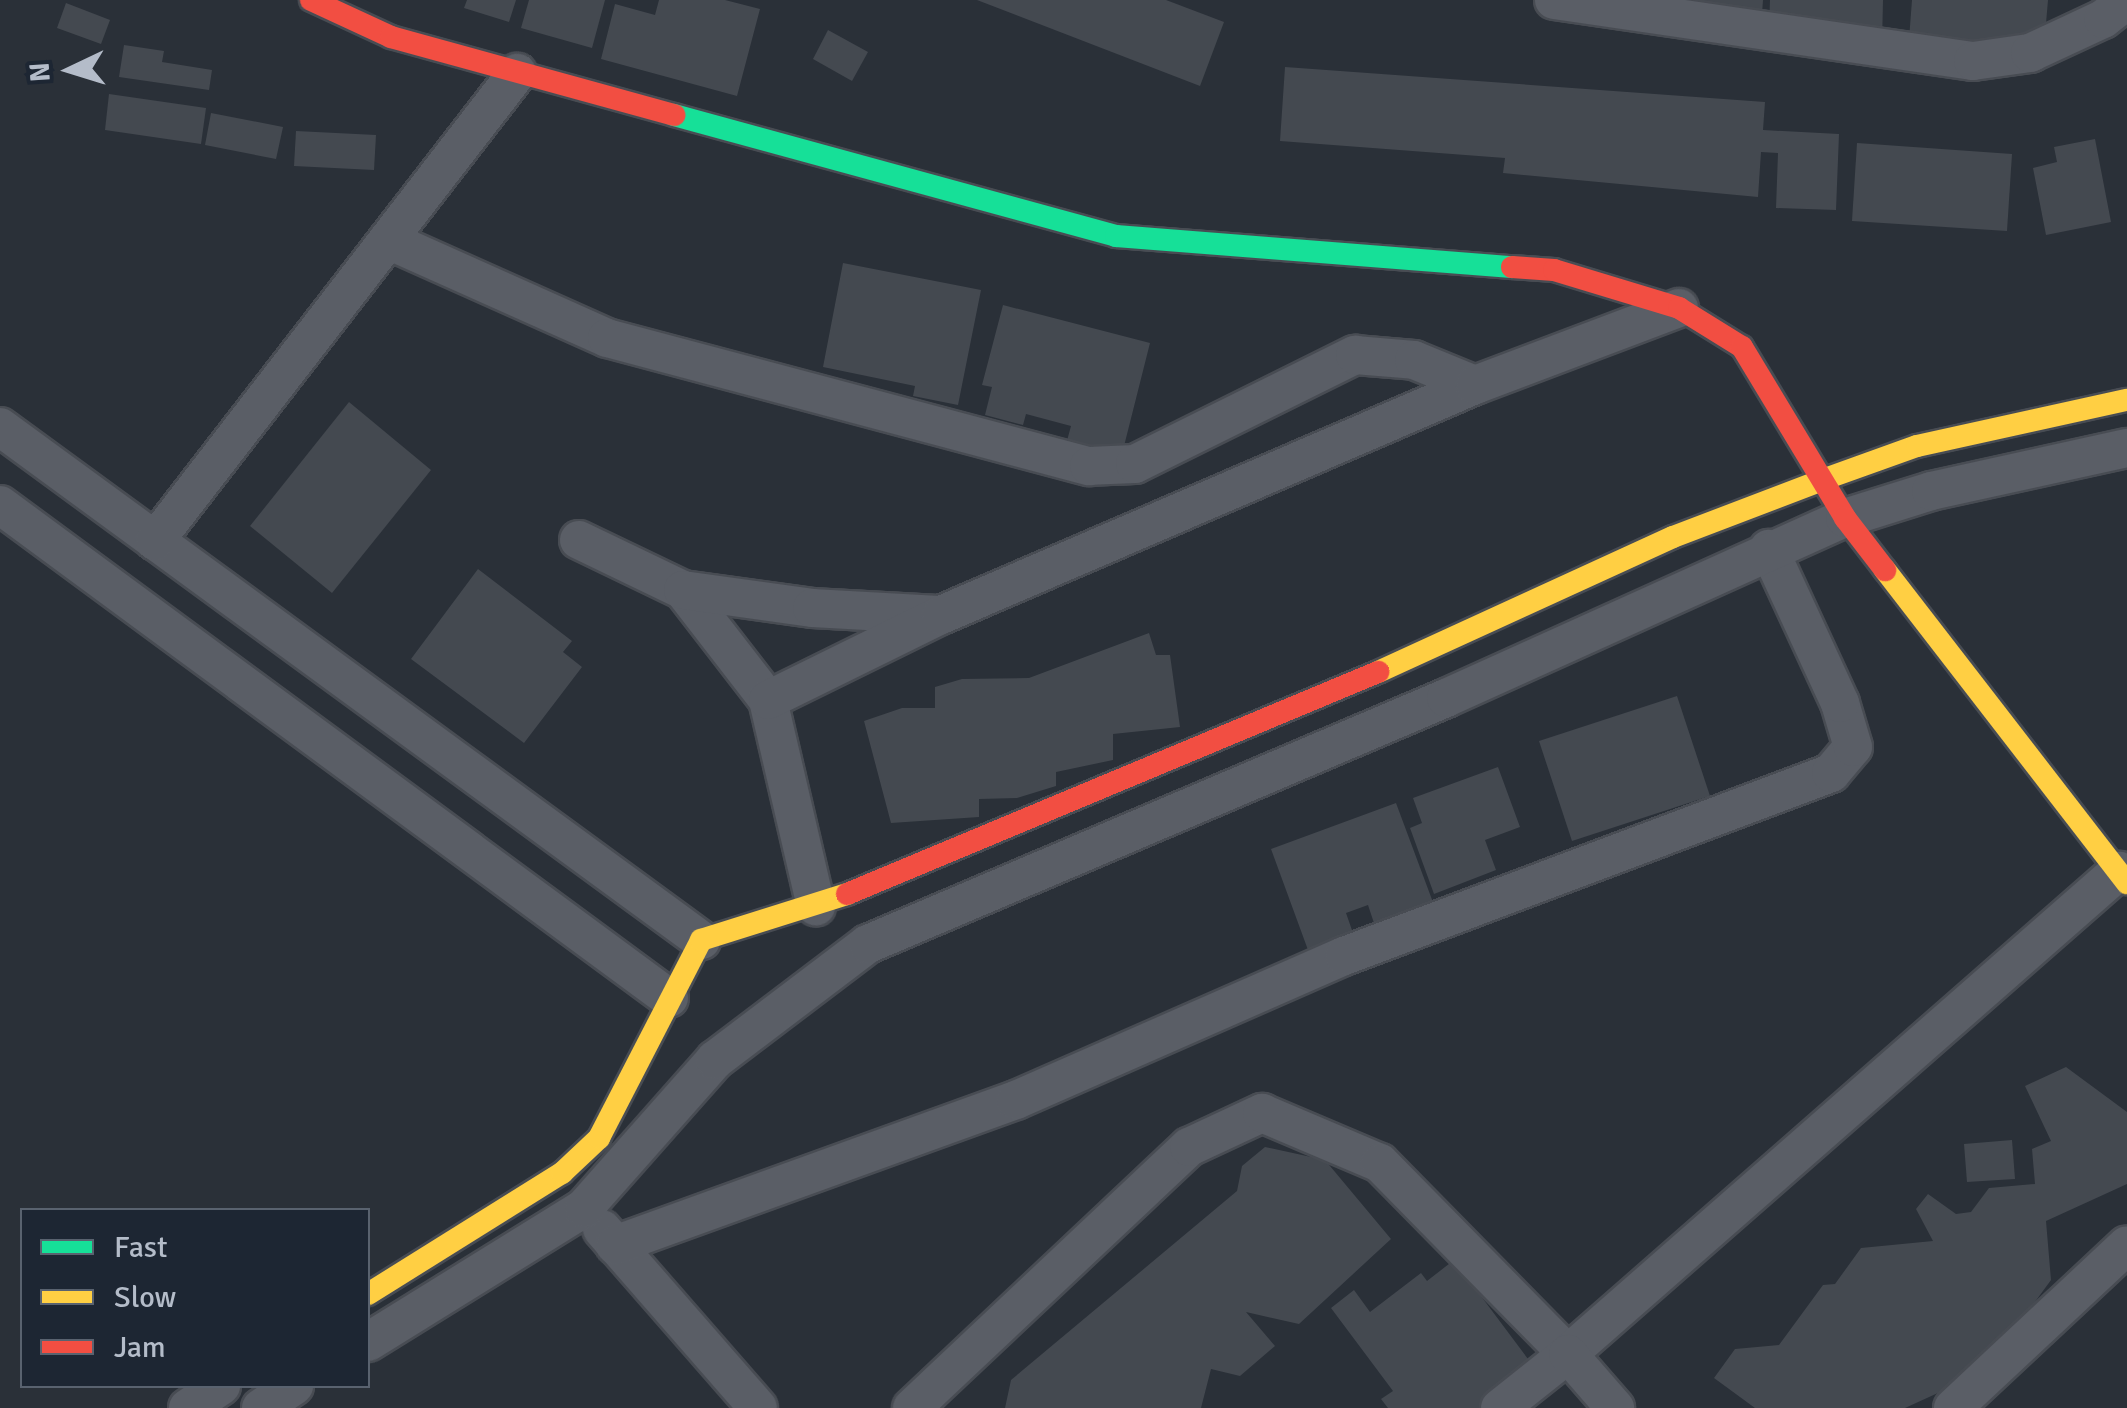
<!DOCTYPE html>
<html>
<head>
<meta charset="utf-8">
<style>
	body { margin:0 }
	#map { position:relative; width:2127px; height:1408px; overflow:hidden; background:#2a3038; font-family:Signika,sans-serif }
	div>[style] { position:absolute }
	[style*='--x'] { left:calc(var(--x)*1px); top:calc(var(--y)*1px); width:calc(var(--w)*1px); rotate:calc(var(--a)*1deg) }
	.building>* { inset:0; background:#444950 }
	.roads { filter:drop-shadow(2px 0 #484c53) drop-shadow(-2px 0 #484c53) drop-shadow(0 2px #484c53) drop-shadow(0 -2px #484c53) }
	.street>* { height:38px; margin:-19px; padding:0 19px; transform-origin:19px; border-radius:19px; background:#5a5e66 }
	.fast>* { height:22px; margin:-11px; padding:0 11px; transform-origin:11px; border-radius:11px; background:#16e098 }
	.slow>* { height:22px; margin:-11px; padding:0 11px; transform-origin:11px; border-radius:11px; background:#ffcf43 }
	.jam>* { height:22px; margin:-11px; padding:0 11px; transform-origin:11px; border-radius:11px; background:#f24e42 }
	span { translate:-50% -50%; white-space:nowrap; text-align:center; line-height:1.15; -webkit-text-stroke:9px #1d2633; paint-order:stroke }
	.legend { position:absolute; left:20px; top:1208px; width:350px; height:180px; box-sizing:border-box; background:#1d2633; border:2px solid #59626f; margin:0; padding:12px 18px; list-style:none; font-size:30px; color:#b4bcc9 }
	.legend li { display:flex; align-items:center; gap:20px; height:50px }
	.legend b { width:50px; border:2px solid #59626f }
	.north { position:absolute; left:20px; top:20px; width:100px; height:100px; -webkit-text-stroke:8px #1d2633; paint-order:stroke; rotate:266deg; font-size:28px; font-weight:700; line-height:40px; text-align:center; color:#b4bcc9 }
	.north::after { content:''; display:block; margin:auto; width:35px; height:45px; background:#b4bcc9; clip-path:polygon(50% 0,100% 100%,50% 72%,0 100%) }
</style>
</head>
<body>
<div id="map">
	<div class="building">
		<i style="clip-path:polygon(467px 0,516px 0,509px 22px,464px 8px)"></i>
		<i style="clip-path:polygon(529px 0,605px 0,592px 48px,521px 28px)"></i>
		<i style="clip-path:polygon(659px 0,725px 0,760px 9px,737px 96px,601px 59px,615px 4px,655px 15px)"></i>
		<i style="clip-path:polygon(977px 0,1166px 0,1224px 22px,1200px 86px)"></i>
		<i style="clip-path:polygon(1696px 0,1763px 0,1761px 28px,1694px 24px)"></i>
		<i style="clip-path:polygon(1770px 0,1883px 0,1882px 43px,1769px 31px)"></i>
		<i style="clip-path:polygon(1912px 0,2048px 0,2042px 70px,1907px 66px)"></i>
		<i style="clip-path:polygon(66px 3px,110px 20px,101px 44px,57px 28px)"></i>
		<i style="clip-path:polygon(828px 30px,868px 52px,852px 81px,813px 59px)"></i>
		<i style="clip-path:polygon(124px 45px,164px 51px,162px 62px,212px 70px,209px 90px,119px 77px)"></i>
		<i style="clip-path:polygon(1285px 67px,1765px 102px,1763px 130px,1839px 134px,1836px 210px,1776px 208px,1778px 153px,1761px 152px,1758px 197px,1503px 173px,1505px 158px,1280px 141px)"></i>
		<i style="clip-path:polygon(109px 94px,206px 108px,201px 144px,105px 130px)"></i>
		<i style="clip-path:polygon(211px 113px,283px 127px,276px 159px,205px 145px)"></i>
		<i style="clip-path:polygon(296px 131px,376px 135px,374px 170px,294px 166px)"></i>
		<i style="clip-path:polygon(2095px 139px,2111px 222px,2046px 235px,2033px 168px,2057px 162px,2054px 147px)"></i>
		<i style="clip-path:polygon(1857px 143px,2012px 154px,2007px 231px,1852px 221px)"></i>
		<i style="clip-path:polygon(843px 263px,981px 290px,958px 405px,913px 396px,915px 386px,823px 367px)"></i>
		<i style="clip-path:polygon(1003px 305px,1150px 343px,1120px 462px,1065px 448px,1071px 426px,1026px 414px,1023px 425px,985px 415px,992px 387px,982px 385px)"></i>
		<i style="clip-path:polygon(349px 402px,431px 470px,332px 593px,250px 526px)"></i>
		<i style="clip-path:polygon(478px 569px,572px 641px,563px 652px,582px 667px,524px 743px,411px 659px)"></i>
		<i style="clip-path:polygon(1149px 633px,1156px 655px,1170px 655px,1180px 727px,1113px 734px,1113px 760px,1056px 772px,1056px 786px,1017px 798px,979px 799px,979px 817px,891px 823px,864px 721px,902px 708px,935px 708px,935px 687px,962px 679px,1029px 678px)"></i>
		<i style="clip-path:polygon(1677px 696px,1710px 796px,1572px 841px,1539px 741px)"></i>
		<i style="clip-path:polygon(1498px 767px,1520px 827px,1485px 840px,1496px 870px,1434px 894px,1410px 828px,1422px 823px,1413px 798px)"></i>
		<i style="clip-path:polygon(1396px 803px,1434px 905px,1375px 926px,1368px 905px,1346px 913px,1353px 933px,1308px 950px,1271px 849px)"></i>
		<i style="clip-path:polygon(2066px 1067px,2127px 1112px,2127px 1184px,2046px 1221px,2051px 1280px,1984px 1372px,1905px 1408px,1755px 1408px,1714px 1378px,1735px 1349px,1779px 1345px,1823px 1285px,1835px 1284px,1861px 1248px,1933px 1241px,1916px 1209px,1928px 1194px,1956px 1214px,1971px 1212px,1989px 1188px,2035px 1184px,2032px 1149px,2051px 1141px,2025px 1086px)"></i>
		<i style="clip-path:polygon(2012px 1140px,2015px 1179px,1967px 1182px,1964px 1144px)"></i>
		<i style="clip-path:polygon(1265px 1147px,1325px 1160px,1391px 1239px,1299px 1324px,1246px 1312px,1275px 1346px,1240px 1376px,1211px 1369px,1201px 1408px,1005px 1408px,1011px 1380px,1237px 1191px,1242px 1166px)"></i>
		<i style="clip-path:polygon(1454px 1260px,1534px 1367px,1480px 1408px,1388px 1408px,1381px 1399px,1393px 1391px,1331px 1308px,1354px 1290px,1370px 1312px,1421px 1273px,1427px 1281px)"></i>
	</div>
	<div class="roads">
		<div class="street">
			<i style="--x:1554;--y:0;--w:423;--a:8.3"></i>
			<i style="--x:1973;--y:61;--w:58;--a:-8"></i>
			<i style="--x:2030;--y:53;--w:81;--a:-25"></i>
			<i style="--x:2103;--y:19;--w:31;--a:-38"></i>
			<i style="--x:388;--y:240;--w:240;--a:24.1"></i>
			<i style="--x:607;--y:338;--w:499;--a:14.9"></i>
			<i style="--x:1089;--y:466;--w:46;--a:-2.5"></i>
			<i style="--x:1135;--y:464;--w:246;--a:-26.4"></i>
			<i style="--x:1355;--y:355;--w:59;--a:4.8"></i>
			<i style="--x:1414;--y:360;--w:66;--a:22.3"></i>
			<i style="--x:0;--y:427;--w:869;--a:36.2"></i>
			<i style="--x:0;--y:505;--w:831;--a:36.39"></i>
			<i style="--x:579;--y:540;--w:115;--a:25.7"></i>
			<i style="--x:683;--y:590;--w:139;--a:52.3"></i>
			<i style="--x:768;--y:700;--w:212;--a:76.9"></i>
			<i style="--x:155;--y:541;--w:592;--a:-52.28"></i>
			<i style="--x:683;--y:590;--w:130;--a:7.9"></i>
			<i style="--x:812;--y:608;--w:127;--a:3.2"></i>
			<i style="--x:768;--y:700;--w:193;--a:-26.2"></i>
			<i style="--x:941;--y:615;--w:581;--a:-23.3"></i>
			<i style="--x:1475;--y:385;--w:218;--a:-20.7"></i>
			<i style="--x:602;--y:1229;--w:237;--a:48.9"></i>
			<i style="--x:615;--y:1245;--w:426;--a:-19.9"></i>
			<i style="--x:1016;--y:1100;--w:358;--a:-23.7"></i>
			<i style="--x:1344;--y:956;--w:520;--a:-20.59"></i>
			<i style="--x:1831;--y:773;--w:34;--a:-50"></i>
			<i style="--x:1853;--y:747;--w:46;--a:-106.5"></i>
			<i style="--x:1840;--y:703;--w:170;--a:-114.8"></i>
			<i style="--x:368;--y:1342;--w:254;--a:-31.8"></i>
			<i style="--x:584;--y:1208;--w:198;--a:-48.5"></i>
			<i style="--x:715;--y:1060;--w:192;--a:-37.2"></i>
			<i style="--x:868;--y:944;--w:628;--a:-23.05"></i>
			<i style="--x:1446;--y:698;--w:438;--a:-24.3"></i>
			<i style="--x:1845;--y:518;--w:90;--a:-17.4"></i>
			<i style="--x:1931;--y:491;--w:201;--a:-12.4"></i>
			<i style="--x:188;--y:1408;--w:40;--a:-34"></i>
			<i style="--x:261;--y:1408;--w:40;--a:-34"></i>
			<i style="--x:912;--y:1408;--w:381;--a:-43.3"></i>
			<i style="--x:1189;--y:1147;--w:81;--a:-25"></i>
			<i style="--x:1262;--y:1113;--w:128;--a:23"></i>
			<i style="--x:1380;--y:1163;--w:268;--a:45.5"></i>
			<i style="--x:1568;--y:1354;--w:733;--a:-41.24"></i>
			<i style="--x:1500;--y:1408;--w:87;--a:-38.5"></i>
			<i style="--x:1568;--y:1354;--w:72;--a:49"></i>
			<i style="--x:1953;--y:1408;--w:238;--a:-43.1"></i>
		</div>
		<div class="fast">
			<i style="--x:674;--y:115;--w:458;--a:15.3"></i>
			<i style="--x:1116;--y:236;--w:397;--a:4.5"></i>
		</div>
		<div class="slow">
			<i style="--x:1885;--y:570;--w:396;--a:52.3"></i>
			<i style="--x:1378;--y:672;--w:324;--a:-24.6"></i>
			<i style="--x:1673;--y:537;--w:160;--a:-20.9"></i>
			<i style="--x:1822;--y:480;--w:101;--a:-19.7"></i>
			<i style="--x:1917;--y:446;--w:215;--a:-12.4"></i>
			<i style="--x:368;--y:1294;--w:229;--a:-32"></i>
			<i style="--x:562;--y:1173;--w:51;--a:-43.4"></i>
			<i style="--x:599;--y:1138;--w:223;--a:-62.7"></i>
			<i style="--x:701;--y:940;--w:153;--a:-17.5"></i>
		</div>
		<div class="jam">
			<i style="--x:311;--y:0;--w:88;--a:24.8"></i>
			<i style="--x:391;--y:37;--w:294;--a:15.4"></i>
			<i style="--x:1512;--y:267;--w:42;--a:4.1"></i>
			<i style="--x:1554;--y:270;--w:131;--a:16.9"></i>
			<i style="--x:1679;--y:308;--w:74;--a:31.8"></i>
			<i style="--x:1742;--y:347;--w:200;--a:58.9"></i>
			<i style="--x:1845;--y:518;--w:66;--a:52.4"></i>
			<i style="--x:847;--y:894;--w:576;--a:-22.69"></i>
		</div>
	</div>
	<ul class="legend">
	<li><b style="height:12px;background:#16e098"></b>Fast</li>
	<li><b style="height:12px;background:#ffcf43"></b>Slow</li>
	<li><b style="height:12px;background:#f24e42"></b>Jam</li>
	</ul>
	<div class="north">N</div>
</div>
</body>
</html>
